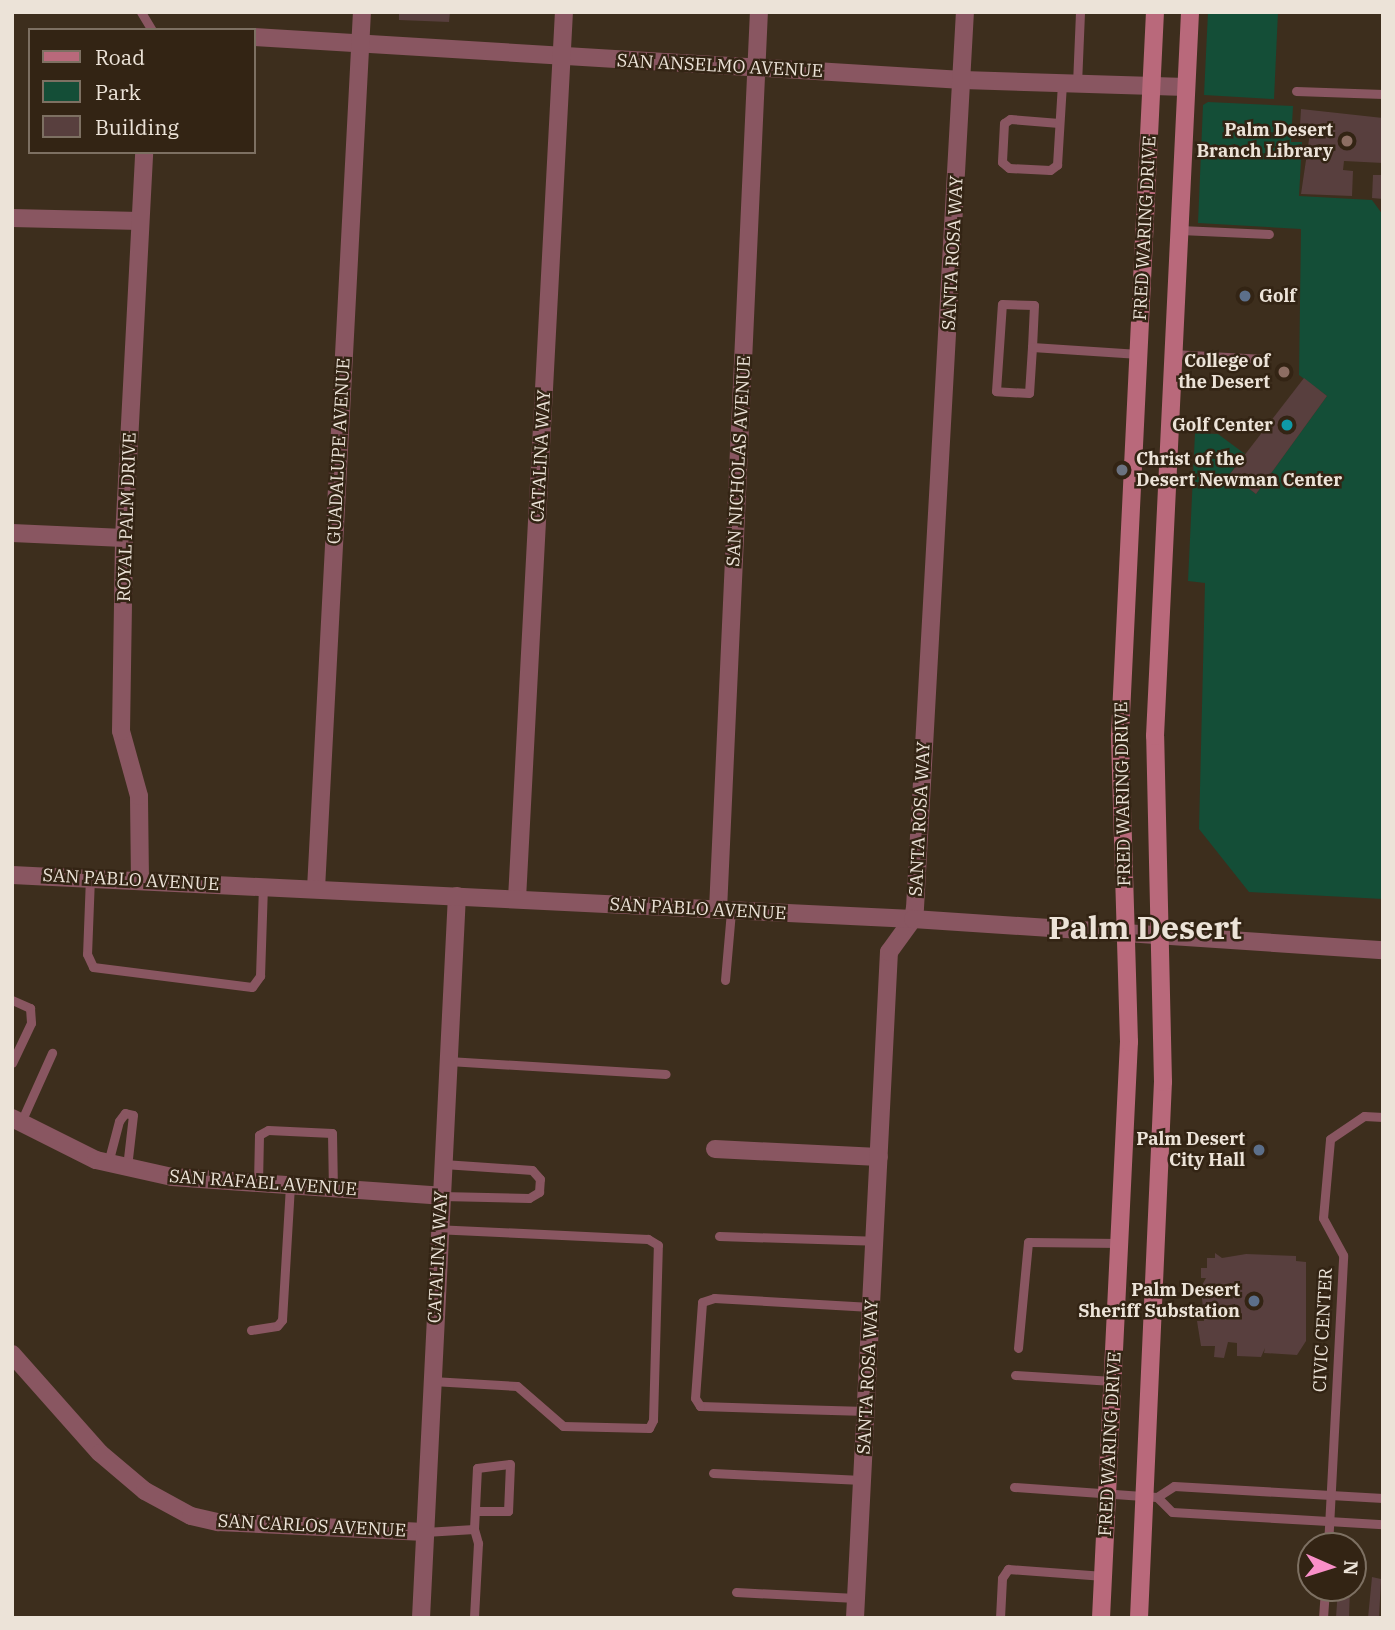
<!DOCTYPE html>
<html>
<head>
<meta charset="utf-8">
<style>
	body { margin:0 }
	#map { position:relative; width:1395px; height:1630px; overflow:hidden; background:#3d2e1d; font-family:"IBM Plex Serif",serif }
	div>[style] { position:absolute }
	[style*='--x'] { left:calc(var(--x)*1px); top:calc(var(--y)*1px); width:calc(var(--w)*1px); rotate:calc(var(--a)*1deg) }
	.green>* { inset:0; background:#144e37 }
	.building>* { inset:0; background:#583f3e }
	.service>* { height:9px; margin:-4.5px; padding:0 4.5px; transform-origin:4.5px; border-radius:4.5px; background:#895661 }
	.minor>* { height:18px; margin:-9px; padding:0 9px; transform-origin:9px; border-radius:9px; background:#895661 }
	.tertiary>* { height:18px; margin:-9px; padding:0 9px; transform-origin:9px; border-radius:9px; background:#895661 }
	.secondary>* { height:18px; margin:-9px; padding:0 9px; transform-origin:9px; border-radius:9px; background:#b9697b }
	.dots>* { width:19px; height:19px; translate:-50% -50%; box-sizing:border-box; border:4px solid #332414; border-radius:50% }
	span { translate:-50% -50%; white-space:nowrap; text-align:center; line-height:1.15; -webkit-text-stroke:5px #332414; paint-order:stroke }
	.street-label { font-size:18px; color:#ece3d8 }
	.poi-label { font-size:18px; color:#ece3d8; font-weight:700 }
	.right { translate:-100% -50%; text-align:right }
	.left { translate:0 -50%; text-align:left }
	.town-label { font-size:32px; color:#ece3d8; font-weight:700 }
	.frame { position:absolute; inset:0; border:14px solid #ece3d8; pointer-events:none }
	.legend { position:absolute; left:28px; top:28px; width:228px; height:126px; box-sizing:border-box; background:#332414; border:2px solid #7d7062; margin:0; padding:9px 12px; list-style:none; font-size:21px; color:#ece3d8 }
	.legend li { display:flex; align-items:center; gap:14px; height:35px }
	.legend b { width:35px; border:2px solid #7d7062 }
	.north { position:absolute; left:1297px; top:1532px; width:70px; height:70px; box-sizing:border-box; background:#332414; border:2px solid #7d7062; border-radius:50%; rotate:93deg; font-size:19px; font-weight:700; line-height:28px; text-align:center; color:#ece3d8 }
	.north::after { content:''; display:block; margin:auto; width:24px; height:32px; background:#f98fc8; clip-path:polygon(50% 0,100% 100%,50% 72%,0 100%) }
</style>
</head>
<body>
<div id="map">
	<div class="green">
		<i style="clip-path:polygon(1208px 12px,1278px 12px,1274px 99px,1204px 95px)"></i>
		<i style="clip-path:polygon(1208px 102px,1293px 106px,1291px 142px,1302px 142px,1299px 196px,1372px 200px,1383px 215px,1383px 899px,1249px 892px,1199px 829px,1205px 583px,1188px 581px,1195px 433px,1218px 434px,1245px 454px,1230px 474px,1256px 494px,1327px 396px,1299px 375px,1301px 229px,1198px 223px,1203px 105px)"></i>
	</div>
	<div class="building">
		<i style="clip-path:polygon(399px 12px,450px 12px,449px 22px,399px 20px)"></i>
		<i style="clip-path:polygon(1301px 109px,1383px 118px,1383px 163px,1344px 161px,1343px 170px,1353px 171px,1352px 196px,1301px 194px,1311px 126px,1300px 126px)"></i>
		<i style="clip-path:polygon(1373px 175px,1383px 175px,1383px 199px,1372px 198px)"></i>
		<i style="clip-path:polygon(1304px 378px,1327px 396px,1256px 494px,1230px 474px)"></i>
		<i style="clip-path:polygon(1215px 1253px,1222px 1258px,1246px 1254px,1296px 1256px,1296px 1261px,1306px 1262px,1306px 1341px,1297px 1355px,1264px 1353px,1265px 1348px,1261px 1357px,1237px 1356px,1237px 1343px,1228px 1342px,1224px 1358px,1214px 1357px,1215px 1346px,1201px 1346px,1197px 1321px,1204px 1321px,1201px 1287px,1206px 1278px,1201px 1278px,1201px 1268px,1207px 1268px,1207px 1258px,1215px 1258px)"></i>
		<i style="clip-path:polygon(1372px 1577px,1381px 1579px,1379px 1618px,1368px 1618px)"></i>
		<i style="clip-path:polygon(1338px 1588px,1350px 1588px,1349px 1618px,1336px 1618px)"></i>
	</div>
	<div class="service">
		<i style="--x:141;--y:12;--w:21;--a:59"></i>
		<i style="--x:1077;--y:84;--w:72;--a:-87.6"></i>
		<i style="--x:1296;--y:91;--w:87;--a:2"></i>
		<i style="--x:1059;--y:123;--w:49;--a:-175.3"></i>
		<i style="--x:1010;--y:119;--w:7;--a:146"></i>
		<i style="--x:1004;--y:123;--w:39;--a:93"></i>
		<i style="--x:1002;--y:162;--w:9;--a:41"></i>
		<i style="--x:1009;--y:168;--w:41;--a:2.8"></i>
		<i style="--x:1050;--y:170;--w:9;--a:-36"></i>
		<i style="--x:1057;--y:165;--w:82;--a:-86.5"></i>
		<i style="--x:1180;--y:230;--w:89;--a:2.6"></i>
		<i style="--x:1032;--y:347;--w:46;--a:93.7"></i>
		<i style="--x:1029;--y:393;--w:33;--a:-177"></i>
		<i style="--x:996;--y:391;--w:87;--a:-86.1"></i>
		<i style="--x:1002;--y:304;--w:32;--a:2"></i>
		<i style="--x:1034;--y:305;--w:42;--a:92.7"></i>
		<i style="--x:1032;--y:347;--w:107;--a:3.7"></i>
		<i style="--x:1173;--y:354;--w:91;--a:3.1"></i>
		<i style="--x:90;--y:877;--w:77;--a:92.2"></i>
		<i style="--x:87;--y:954;--w:14;--a:65"></i>
		<i style="--x:93;--y:967;--w:160;--a:7.2"></i>
		<i style="--x:252;--y:987;--w:14;--a:-54"></i>
		<i style="--x:260;--y:976;--w:90;--a:-88.1"></i>
		<i style="--x:725;--y:980;--w:69;--a:-85"></i>
		<i style="--x:12;--y:1000;--w:20;--a:24"></i>
		<i style="--x:30;--y:1008;--w:15;--a:86"></i>
		<i style="--x:31;--y:1023;--w:44;--a:115.4"></i>
		<i style="--x:448;--y:1061;--w:218;--a:3.4"></i>
		<i style="--x:21;--y:1122;--w:76;--a:-65.8"></i>
		<i style="--x:108;--y:1163;--w:43;--a:-75.3"></i>
		<i style="--x:119;--y:1121;--w:10;--a:-53"></i>
		<i style="--x:125;--y:1113;--w:8;--a:14"></i>
		<i style="--x:133;--y:1115;--w:52;--a:96.6"></i>
		<i style="--x:258;--y:1183;--w:48;--a:-88.8"></i>
		<i style="--x:259;--y:1135;--w:10;--a:-29"></i>
		<i style="--x:268;--y:1130;--w:64;--a:2.7"></i>
		<i style="--x:332;--y:1133;--w:55;--a:89"></i>
		<i style="--x:441;--y:1196;--w:88;--a:1.3"></i>
		<i style="--x:529;--y:1198;--w:12;--a:-31"></i>
		<i style="--x:539;--y:1192;--w:13;--a:-86"></i>
		<i style="--x:540;--y:1179;--w:12;--a:-132"></i>
		<i style="--x:532;--y:1170;--w:89;--a:-176.1"></i>
		<i style="--x:719;--y:1236;--w:155;--a:1.8"></i>
		<i style="--x:251;--y:1330;--w:26;--a:-9"></i>
		<i style="--x:277;--y:1326;--w:8;--a:-50"></i>
		<i style="--x:282;--y:1320;--w:135;--a:-86.6"></i>
		<i style="--x:1018;--y:1348;--w:106;--a:-84.6"></i>
		<i style="--x:1028;--y:1242;--w:92;--a:0.6"></i>
		<i style="--x:1015;--y:1375;--w:98;--a:3.5"></i>
		<i style="--x:432;--y:1381;--w:85;--a:3.4"></i>
		<i style="--x:517;--y:1386;--w:61;--a:41"></i>
		<i style="--x:563;--y:1426;--w:86;--a:1.3"></i>
		<i style="--x:649;--y:1428;--w:9;--a:-63"></i>
		<i style="--x:653;--y:1420;--w:175;--a:-88.4"></i>
		<i style="--x:658;--y:1245;--w:12;--a:-149"></i>
		<i style="--x:648;--y:1239;--w:209;--a:-177.3"></i>
		<i style="--x:866;--y:1411;--w:166;--a:-178.3"></i>
		<i style="--x:700;--y:1406;--w:9;--a:-122"></i>
		<i style="--x:695;--y:1398;--w:96;--a:-85.8"></i>
		<i style="--x:702;--y:1302;--w:13;--a:-18"></i>
		<i style="--x:714;--y:1298;--w:157;--a:3.3"></i>
		<i style="--x:713;--y:1473;--w:149;--a:2.7"></i>
		<i style="--x:1014;--y:1487;--w:143;--a:4"></i>
		<i style="--x:1157;--y:1497;--w:21;--a:45"></i>
		<i style="--x:1172;--y:1512;--w:211;--a:3.3"></i>
		<i style="--x:1157;--y:1497;--w:20;--a:-33"></i>
		<i style="--x:1174;--y:1486;--w:209;--a:3.3"></i>
		<i style="--x:474;--y:1529;--w:15;--a:74"></i>
		<i style="--x:478;--y:1543;--w:75;--a:93.1"></i>
		<i style="--x:425;--y:1532;--w:49;--a:-3.5"></i>
		<i style="--x:474;--y:1529;--w:61;--a:-87.2"></i>
		<i style="--x:477;--y:1468;--w:33;--a:-7"></i>
		<i style="--x:510;--y:1464;--w:47;--a:92.4"></i>
		<i style="--x:508;--y:1511;--w:33;--a:180"></i>
		<i style="--x:1328;--y:1546;--w:291;--a:-87"></i>
		<i style="--x:1343;--y:1255;--w:42;--a:-118.4"></i>
		<i style="--x:1323;--y:1218;--w:79;--a:-84.9"></i>
		<i style="--x:1330;--y:1139;--w:41;--a:-34.1"></i>
		<i style="--x:1364;--y:1116;--w:19;--a:3"></i>
		<i style="--x:736;--y:1592;--w:120;--a:2.9"></i>
		<i style="--x:1000;--y:1618;--w:40;--a:-87.1"></i>
		<i style="--x:1002;--y:1578;--w:11;--a:-56"></i>
		<i style="--x:1008;--y:1569;--w:96;--a:4.2"></i>
		<i style="--x:1323;--y:1618;--w:30;--a:-86"></i>
	</div>
	<div class="minor">
		<i style="--x:254;--y:37;--w:710;--a:3.47"></i>
		<i style="--x:963;--y:80;--w:223;--a:1.8"></i>
		<i style="--x:12;--y:218;--w:128;--a:1.3"></i>
		<i style="--x:12;--y:533;--w:112;--a:2.6"></i>
		<i style="--x:140;--y:880;--w:84;--a:-90.7"></i>
		<i style="--x:139;--y:796;--w:67;--a:-105.5"></i>
		<i style="--x:121;--y:731;--w:193;--a:-89.1"></i>
		<i style="--x:124;--y:538;--w:387;--a:-87"></i>
		<i style="--x:316;--y:889;--w:878;--a:-87"></i>
		<i style="--x:517;--y:899;--w:888;--a:-86.97"></i>
		<i style="--x:718;--y:910;--w:899;--a:-87.39"></i>
		<i style="--x:12;--y:1118;--w:94;--a:26.6"></i>
		<i style="--x:96;--y:1160;--w:78;--a:12.6"></i>
		<i style="--x:172;--y:1177;--w:270;--a:4"></i>
		<i style="--x:715;--y:1149;--w:164;--a:2.8"></i>
		<i style="--x:12;--y:1354;--w:132;--a:48.4"></i>
		<i style="--x:100;--y:1453;--w:59;--a:40.2"></i>
		<i style="--x:145;--y:1491;--w:52;--a:28.5"></i>
		<i style="--x:191;--y:1516;--w:28;--a:13"></i>
		<i style="--x:218;--y:1522;--w:207;--a:2.8"></i>
		<i style="--x:421;--y:1618;--w:723;--a:-87.15"></i>
		<i style="--x:855;--y:1618;--w:667;--a:-87.08"></i>
		<i style="--x:889;--y:952;--w:41;--a:-54"></i>
		<i style="--x:913;--y:919;--w:11;--a:-80"></i>
		<i style="--x:915;--y:908;--w:897;--a:-86.81"></i>
	</div>
	<div class="tertiary">
		<i style="--x:12;--y:875;--w:902;--a:2.8"></i>
		<i style="--x:913;--y:919;--w:471;--a:3.8"></i>
	</div>
	<div class="secondary">
		<i style="--x:1101;--y:1618;--w:577;--a:-87.22"></i>
		<i style="--x:1129;--y:1042;--w:307;--a:-91.7"></i>
		<i style="--x:1120;--y:735;--w:724;--a:-87.23"></i>
		<i style="--x:1139;--y:1618;--w:537;--a:-87.44"></i>
		<i style="--x:1163;--y:1082;--w:346;--a:-91.3"></i>
		<i style="--x:1155;--y:736;--w:725;--a:-87.23"></i>
	</div>
	<div class="dots">
		<i style="left:1347px;top:141px;background:#8d6e63"></i>
		<i style="left:1245px;top:296px;background:#5c6f8a"></i>
		<i style="left:1284px;top:372px;background:#8d6e63"></i>
		<i style="left:1287px;top:425px;background:#0f9aa8"></i>
		<i style="left:1122px;top:470px;background:#6b7280"></i>
		<i style="left:1259px;top:1150px;background:#5c6f8a"></i>
		<i style="left:1254px;top:1301px;background:#5c6f8a"></i>
	</div>
	<div class="street-label">
		<span style="left:720px;top:66px;rotate:3deg">SAN ANSELMO AVENUE</span>
		<span style="left:1145px;top:228px;rotate:-87deg">FRED WARING DRIVE</span>
		<span style="left:953px;top:253px;rotate:-87deg">SANTA ROSA WAY</span>
		<span style="left:339px;top:451px;rotate:-87deg">GUADALUPE AVENUE</span>
		<span style="left:541px;top:456px;rotate:-87deg">CATALINA WAY</span>
		<span style="left:739px;top:461px;rotate:-87deg">SAN NICHOLAS AVENUE</span>
		<span style="left:127px;top:517px;rotate:-88deg">ROYAL PALM DRIVE</span>
		<span style="left:1123px;top:794px;rotate:-91deg">FRED WARING DRIVE</span>
		<span style="left:920px;top:819px;rotate:-87deg">SANTA ROSA WAY</span>
		<span style="left:131px;top:880px;rotate:3deg">SAN PABLO AVENUE</span>
		<span style="left:698px;top:909px;rotate:3deg">SAN PABLO AVENUE</span>
		<span style="left:263px;top:1183px;rotate:4deg">SAN RAFAEL AVENUE</span>
		<span style="left:438px;top:1257px;rotate:-87deg">CATALINA WAY</span>
		<span style="left:1323px;top:1330px;rotate:-87deg">CIVIC CENTER</span>
		<span style="left:868px;top:1377px;rotate:-87deg">SANTA ROSA WAY</span>
		<span style="left:1110px;top:1444px;rotate:-87deg">FRED WARING DRIVE</span>
		<span style="left:312px;top:1526px;rotate:3deg">SAN CARLOS AVENUE</span>
	</div>
	<div class="poi-label">
		<span class="right" style="left:1333px;top:141px">Palm Desert<br>Branch Library</span>
		<span class="left" style="left:1259px;top:296px">Golf</span>
		<span class="right" style="left:1270px;top:372px">College of<br>the Desert</span>
		<span class="right" style="left:1273px;top:425px">Golf Center</span>
		<span class="left" style="left:1136px;top:470px">Christ of the<br>Desert Newman Center</span>
		<span class="right" style="left:1245px;top:1150px">Palm Desert<br>City Hall</span>
		<span class="right" style="left:1240px;top:1301px">Palm Desert<br>Sheriff Substation</span>
	</div>
	<div class="town-label">
		<span style="left:1145px;top:927px">Palm Desert</span>
	</div>
	<div class="frame"></div>
	<ul class="legend">
	<li><b style="height:9px;background:#b9697b"></b>Road</li>
	<li><b style="height:19px;background:#144e37"></b>Park</li>
	<li><b style="height:19px;background:#583f3e"></b>Building</li>
	</ul>
	<div class="north">N</div>
</div>
</body>
</html>
